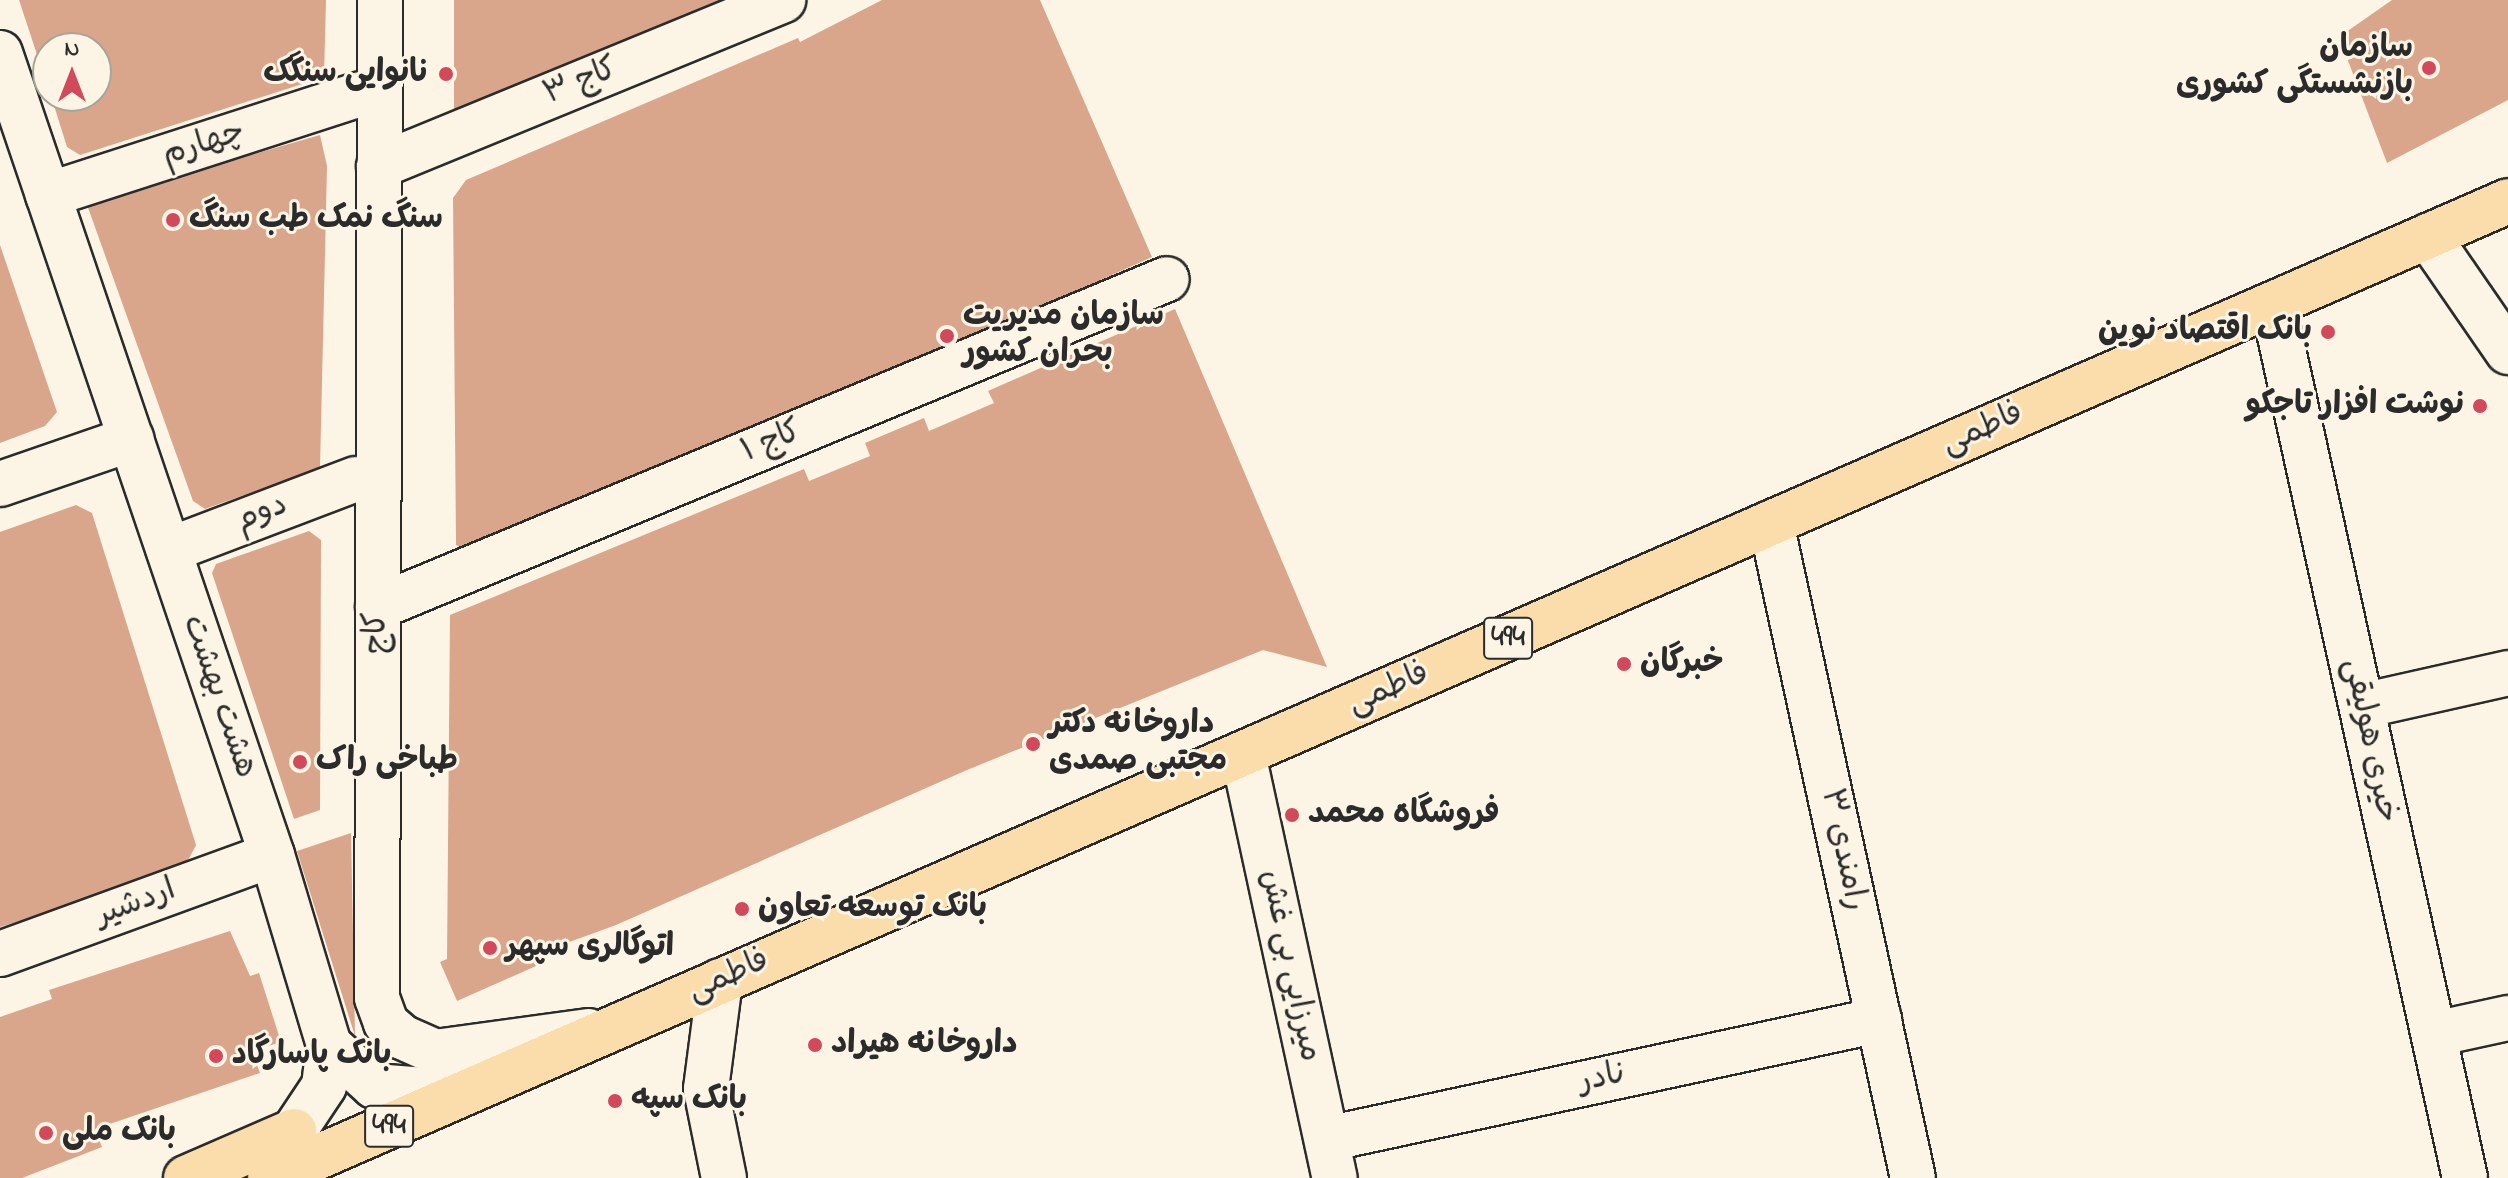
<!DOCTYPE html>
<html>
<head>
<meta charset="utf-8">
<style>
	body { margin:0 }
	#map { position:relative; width:2508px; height:1178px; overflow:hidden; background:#fcf5e5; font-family:"Indie Flower","Playpen Sans Arabic",sans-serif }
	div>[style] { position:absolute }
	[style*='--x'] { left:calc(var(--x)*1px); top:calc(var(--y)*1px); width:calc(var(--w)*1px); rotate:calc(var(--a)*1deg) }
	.building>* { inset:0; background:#d9a68c }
	.roads { filter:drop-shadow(2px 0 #2b2b2b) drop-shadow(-2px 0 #2b2b2b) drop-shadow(0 2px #2b2b2b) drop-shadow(0 -2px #2b2b2b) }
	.street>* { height:44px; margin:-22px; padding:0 22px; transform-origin:22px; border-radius:22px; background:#fcf5e5 }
	.secondary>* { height:44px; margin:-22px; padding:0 22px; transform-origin:22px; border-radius:22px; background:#fcf5e5 }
	.primary>* { height:44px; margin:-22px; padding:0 22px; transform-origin:22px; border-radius:22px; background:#faddab }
	.dots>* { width:22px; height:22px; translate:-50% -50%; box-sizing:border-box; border:4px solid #fcf5e5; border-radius:50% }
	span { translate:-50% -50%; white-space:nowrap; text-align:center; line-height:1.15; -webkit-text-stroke:6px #fcf5e5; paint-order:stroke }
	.shield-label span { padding:2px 6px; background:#fcf5e5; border:2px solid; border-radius:6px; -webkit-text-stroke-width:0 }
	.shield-label { font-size:30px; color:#2b2b2b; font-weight:700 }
	.poi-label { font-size:32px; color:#2b2b2b; font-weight:700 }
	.right { translate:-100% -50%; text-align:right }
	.left { translate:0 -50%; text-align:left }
	.street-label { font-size:32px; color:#2b2b2b }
	.north { position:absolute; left:32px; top:32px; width:80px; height:80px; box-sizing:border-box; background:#fcf5e5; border:2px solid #a8a49b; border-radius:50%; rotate:0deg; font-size:22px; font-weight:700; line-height:32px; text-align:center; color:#2b2b2b }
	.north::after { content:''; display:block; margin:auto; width:28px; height:36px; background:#d1495b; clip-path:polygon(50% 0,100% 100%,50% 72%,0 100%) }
</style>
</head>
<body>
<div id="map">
	<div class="building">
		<i style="clip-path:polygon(19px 0,326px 0,324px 77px,80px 155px,67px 147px,51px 96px,96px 96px,96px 48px,48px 48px,47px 85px)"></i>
		<i style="clip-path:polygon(454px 0,745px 0,454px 112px)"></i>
		<i style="clip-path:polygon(882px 0,1040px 0,1152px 257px,898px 371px,788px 416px,786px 411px,642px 479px,639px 473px,603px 489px,606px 495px,469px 552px,456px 545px,453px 198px,466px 180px,798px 38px,800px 42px)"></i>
		<i style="clip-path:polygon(2392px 0,2508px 0,2508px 100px,2387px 163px,2339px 37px)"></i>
		<i style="clip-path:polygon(320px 135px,327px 166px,320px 468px,205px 509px,193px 501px,86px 202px)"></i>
		<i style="clip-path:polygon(0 245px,57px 412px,45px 426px,0 443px)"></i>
		<i style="clip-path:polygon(1175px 309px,1327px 667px,1263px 650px,967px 770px,616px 925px,531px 956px,536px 966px,457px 1001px,440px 962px,447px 959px,450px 615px,804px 469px,809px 481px,870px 456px,865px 443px,924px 418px,929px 431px,994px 403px,988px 391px)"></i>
		<i style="clip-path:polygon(76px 505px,92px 513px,196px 845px,182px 872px,0 927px,0 532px)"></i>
		<i style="clip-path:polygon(309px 531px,321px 540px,320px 810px,294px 819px,212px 573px,216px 564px)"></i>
		<i style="clip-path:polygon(351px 833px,355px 1036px,297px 851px)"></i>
		<i style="clip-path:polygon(230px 931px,250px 976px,259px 973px,281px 1042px,252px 1051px,260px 1073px,95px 1129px,102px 1147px,22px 1178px,0 1178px,0 1017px,52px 999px,49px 990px)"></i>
	</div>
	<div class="roads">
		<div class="street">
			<i style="--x:379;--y:166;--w:437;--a:-22.3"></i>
			<i style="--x:48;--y:195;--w:328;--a:-17.9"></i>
			<i style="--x:2273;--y:304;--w:895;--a:77.61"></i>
			<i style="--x:0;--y:484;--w:139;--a:-19"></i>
			<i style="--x:1771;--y:523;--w:670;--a:77.77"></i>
			<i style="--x:169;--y:550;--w:200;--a:-20.8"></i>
			<i style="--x:378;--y:607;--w:854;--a:-22.57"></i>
			<i style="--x:2362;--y:706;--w:150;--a:-12.7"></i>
			<i style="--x:1243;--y:754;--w:434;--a:77.8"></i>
			<i style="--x:0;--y:954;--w:289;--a:-20"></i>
			<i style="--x:720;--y:981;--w:109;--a:97.4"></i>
			<i style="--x:706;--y:1089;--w:91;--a:78.6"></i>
			<i style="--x:2434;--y:1034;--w:76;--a:-12.2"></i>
			<i style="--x:1327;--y:1139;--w:565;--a:-12.17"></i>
		</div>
		<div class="secondary">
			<i style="--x:380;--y:0;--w:998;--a:90.17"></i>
			<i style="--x:377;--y:998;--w:27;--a:70"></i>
			<i style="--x:386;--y:1023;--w:21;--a:41"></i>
			<i style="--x:402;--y:1037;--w:36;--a:24"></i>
			<i style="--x:435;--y:1052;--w:155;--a:-7.8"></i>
			<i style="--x:0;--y:53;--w:847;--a:71.27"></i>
			<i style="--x:272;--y:855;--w:198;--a:73.3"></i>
			<i style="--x:329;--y:1045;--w:61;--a:42.3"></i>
			<i style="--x:374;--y:1086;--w:51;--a:4.5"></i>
			<i style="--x:425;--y:1090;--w:51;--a:-18.4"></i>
			<i style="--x:2428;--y:236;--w:141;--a:55.4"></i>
			<i style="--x:294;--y:1131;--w:54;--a:-56.3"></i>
			<i style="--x:324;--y:1086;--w:41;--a:-83"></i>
		</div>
		<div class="primary">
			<i style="--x:186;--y:1178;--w:118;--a:-23.5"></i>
			<i style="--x:270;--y:1178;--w:2442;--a:-23.58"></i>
		</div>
	</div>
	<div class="dots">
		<i style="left:2429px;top:68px;background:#d1495b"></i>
		<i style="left:446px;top:74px;background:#d1495b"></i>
		<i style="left:173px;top:220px;background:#d1495b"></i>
		<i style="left:2328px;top:332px;background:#d1495b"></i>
		<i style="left:947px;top:336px;background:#d1495b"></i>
		<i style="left:2480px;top:406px;background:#d1495b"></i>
		<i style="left:1624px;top:664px;background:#d1495b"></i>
		<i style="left:1033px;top:744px;background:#d1495b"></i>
		<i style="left:300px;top:762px;background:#d1495b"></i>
		<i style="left:1292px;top:815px;background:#d1495b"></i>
		<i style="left:742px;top:909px;background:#d1495b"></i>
		<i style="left:490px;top:948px;background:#d1495b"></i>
		<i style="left:815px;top:1045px;background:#d1495b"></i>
		<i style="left:216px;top:1056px;background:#d1495b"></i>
		<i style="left:615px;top:1101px;background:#d1495b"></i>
		<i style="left:46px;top:1133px;background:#d1495b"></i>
	</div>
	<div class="shield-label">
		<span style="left:1508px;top:638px">494</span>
		<span style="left:389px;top:1126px">494</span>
	</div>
	<div class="poi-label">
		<span class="right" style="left:2413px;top:68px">سازمان<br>بازنشستگی کشوری</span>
		<span class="right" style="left:430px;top:74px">نانوایی سنگک</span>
		<span class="left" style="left:189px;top:220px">سنگ نمک طب سنگ</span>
		<span class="left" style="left:963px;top:336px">سازمان مدیریت<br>بحران کشور</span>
		<span class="right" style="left:2312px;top:332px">بانک اقتصاد نوین</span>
		<span class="right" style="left:2464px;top:406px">نوشت افزار تاجکو</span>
		<span class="left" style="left:1640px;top:664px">خبرگان</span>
		<span class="left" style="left:1049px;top:744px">داروخانه دکتر<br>مجتبی صمدی</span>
		<span class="left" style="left:316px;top:762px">طباخی راک</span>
		<span class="left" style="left:1308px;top:815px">فروشگاه محمد</span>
		<span class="left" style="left:758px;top:909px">بانک توسعه تعاون</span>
		<span class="left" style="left:506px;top:948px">اتوگالری سپهر</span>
		<span class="left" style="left:831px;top:1045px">داروخانه هیراد</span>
		<span class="left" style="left:232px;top:1056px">بانک پاسارگاد</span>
		<span class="left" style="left:631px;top:1101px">بانک سپه</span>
		<span class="left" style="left:62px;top:1133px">بانک ملی</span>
	</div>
	<div class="street-label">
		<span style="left:581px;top:83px;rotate:-22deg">کاج ۳</span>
		<span style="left:204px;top:145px;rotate:-18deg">چهارم</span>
		<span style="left:1983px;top:430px;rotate:-24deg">فاطمی</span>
		<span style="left:772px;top:443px;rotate:-23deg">کاج ۱</span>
		<span style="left:262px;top:514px;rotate:-21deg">دوم</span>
		<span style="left:378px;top:633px;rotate:-90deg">کاج</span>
		<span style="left:1389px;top:690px;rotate:-24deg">فاطمی</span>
		<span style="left:218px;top:697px;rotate:71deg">هشت بهشت</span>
		<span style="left:2369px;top:741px;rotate:78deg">خیری هولیقی</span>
		<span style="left:1842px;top:850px;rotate:78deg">رامندی ۳</span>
		<span style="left:136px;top:904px;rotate:-20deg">اردشیر</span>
		<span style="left:1289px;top:966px;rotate:78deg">میرزایی بی غش</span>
		<span style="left:729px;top:977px;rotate:-24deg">فاطمی</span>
		<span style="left:1603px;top:1079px;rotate:-12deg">نادر</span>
	</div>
	<div class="north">N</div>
</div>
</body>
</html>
